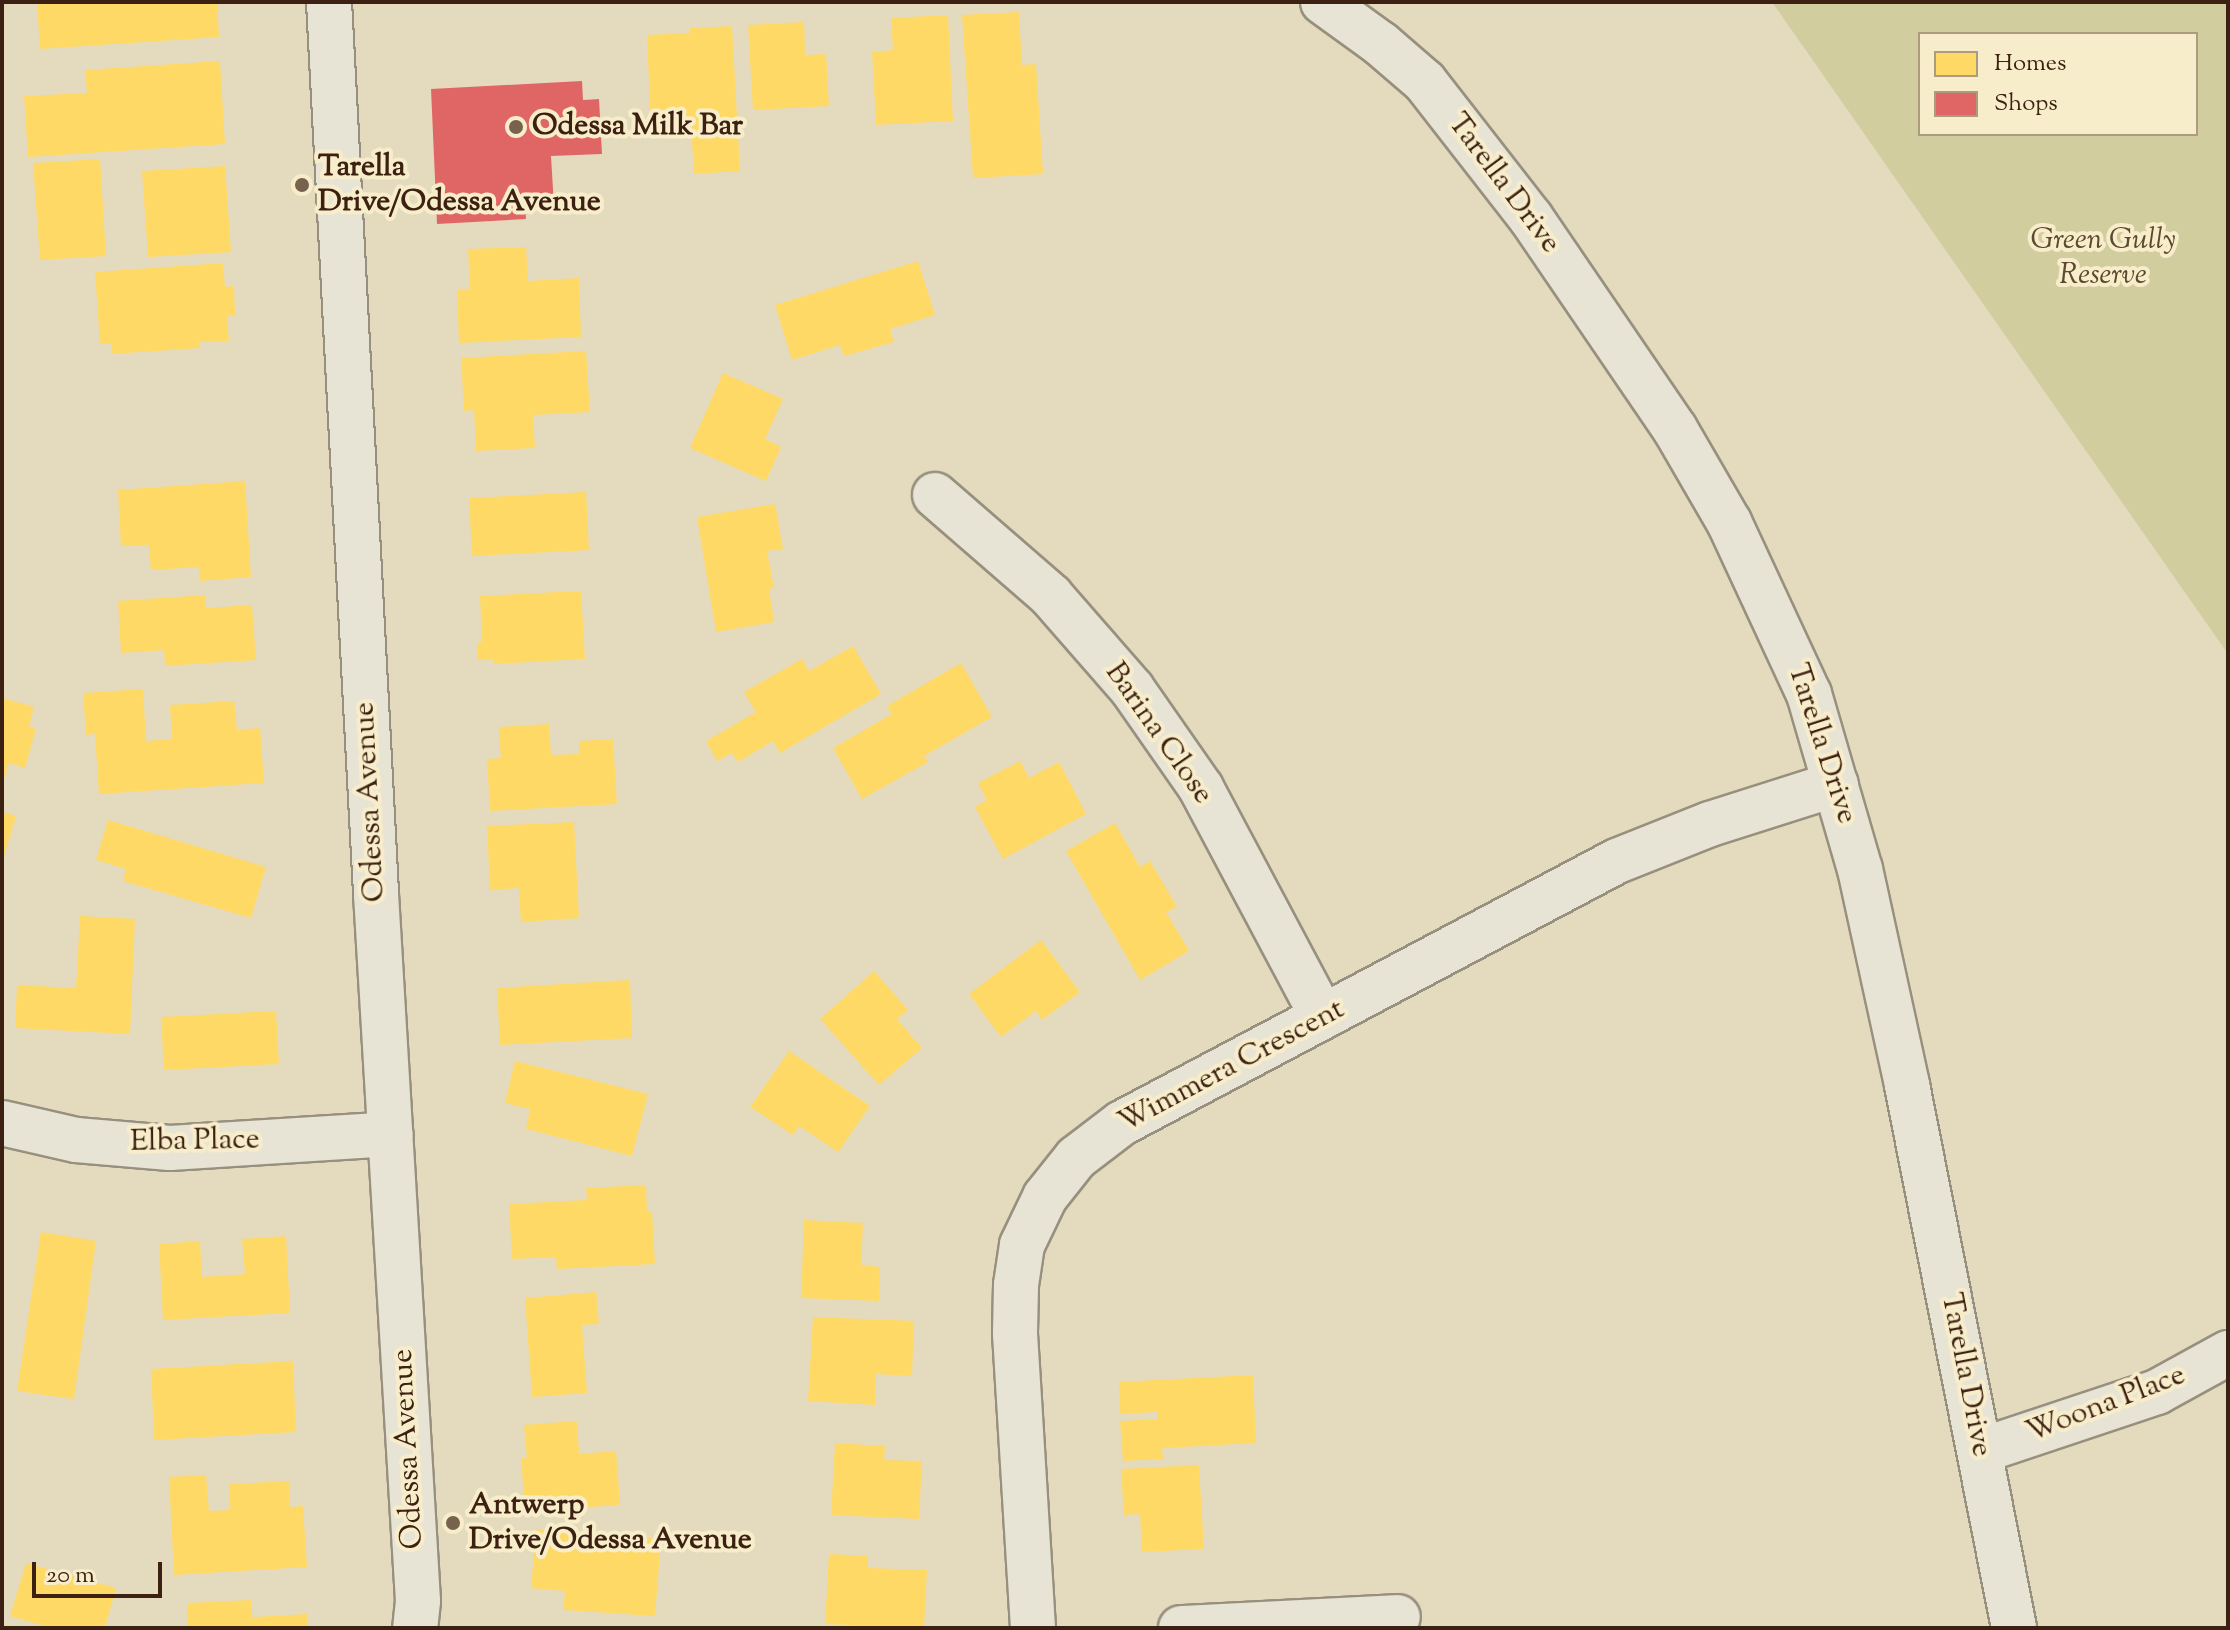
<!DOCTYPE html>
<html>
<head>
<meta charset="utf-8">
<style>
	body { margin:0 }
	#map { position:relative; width:2230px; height:1630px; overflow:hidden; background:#e4dbbe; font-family:"Sorts Mill Goudy",serif }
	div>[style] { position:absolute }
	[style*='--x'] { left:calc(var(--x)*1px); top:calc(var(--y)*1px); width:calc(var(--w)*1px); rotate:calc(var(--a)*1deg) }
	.green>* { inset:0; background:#d1cd9f }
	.homes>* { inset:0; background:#ffd966 }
	.shops>* { inset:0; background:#e06666 }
	.roads { filter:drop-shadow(2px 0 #98907e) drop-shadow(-2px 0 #98907e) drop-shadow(0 2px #98907e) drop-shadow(0 -2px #98907e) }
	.minor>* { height:44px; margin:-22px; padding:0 22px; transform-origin:22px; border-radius:22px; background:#e8e4d5 }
	.dots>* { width:22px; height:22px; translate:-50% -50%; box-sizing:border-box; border:4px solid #f8edca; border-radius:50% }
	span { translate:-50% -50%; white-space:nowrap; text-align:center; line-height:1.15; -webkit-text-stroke:8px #f8edca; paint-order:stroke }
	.poi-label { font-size:30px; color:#3c2112; font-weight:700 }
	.left { translate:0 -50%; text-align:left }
	.street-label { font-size:30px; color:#3c2112 }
	.park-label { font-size:30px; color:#5d492f; font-style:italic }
	.frame { position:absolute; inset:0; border:4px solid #3c2112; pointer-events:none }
	.legend { position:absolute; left:1918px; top:32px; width:280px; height:104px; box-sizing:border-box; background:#f8edca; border:2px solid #ad9b80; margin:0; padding:10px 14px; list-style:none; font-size:24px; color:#3c2112 }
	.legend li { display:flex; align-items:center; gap:16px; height:40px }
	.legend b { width:40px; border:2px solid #ad9b80 }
	.scale { position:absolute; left:32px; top:1562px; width:130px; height:36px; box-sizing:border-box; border:4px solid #3c2112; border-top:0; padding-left:10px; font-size:24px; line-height:28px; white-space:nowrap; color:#3c2112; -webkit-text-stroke:6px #f8edca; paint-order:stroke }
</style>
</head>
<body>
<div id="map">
	<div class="green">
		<i style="clip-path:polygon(evenodd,1772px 2px,2228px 2px,2228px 654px,1772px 2px,1920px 34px,2196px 34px,2196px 134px,1920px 134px,1920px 34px)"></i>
	</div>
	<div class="homes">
		<i style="clip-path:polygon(37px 2px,217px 2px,219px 37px,40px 49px)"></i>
		<i style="clip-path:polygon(1019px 12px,1022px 65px,1036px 64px,1043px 174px,973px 178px,962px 15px)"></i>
		<i style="clip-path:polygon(948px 15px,953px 121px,876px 125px,872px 52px,893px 50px,891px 18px)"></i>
		<i style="clip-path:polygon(804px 22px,805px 55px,826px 54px,829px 106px,753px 110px,748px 25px)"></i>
		<i style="clip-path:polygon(732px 26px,740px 171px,694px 174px,691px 126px,651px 128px,647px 35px,690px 33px,690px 28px)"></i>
		<i style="clip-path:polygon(220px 61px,225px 144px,28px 157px,24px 96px,87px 93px,85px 70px)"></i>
		<i style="clip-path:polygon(100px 159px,106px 256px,40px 260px,33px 163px)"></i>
		<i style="clip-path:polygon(225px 166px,231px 252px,148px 257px,142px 171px)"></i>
		<i style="clip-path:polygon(526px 247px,528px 281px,579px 278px,581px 337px,459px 343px,457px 290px,470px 289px,468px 249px)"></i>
		<i style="clip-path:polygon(918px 261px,935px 315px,890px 329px,894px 342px,844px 356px,840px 345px,792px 360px,775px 305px)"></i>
		<i style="clip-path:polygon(223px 263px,225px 287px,234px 286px,235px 315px,227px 315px,229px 341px,199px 342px,200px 348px,112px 354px,111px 344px,100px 344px,95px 272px)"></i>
		<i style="clip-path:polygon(586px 351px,590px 412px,533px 415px,535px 448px,476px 451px,474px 410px,464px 411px,461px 358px)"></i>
		<i style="clip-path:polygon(723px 373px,783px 399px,765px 439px,781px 447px,766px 481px,690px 448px)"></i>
		<i style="clip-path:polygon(245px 481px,251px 577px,200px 581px,199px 567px,151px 570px,149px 545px,121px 546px,118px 490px)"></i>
		<i style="clip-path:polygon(586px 492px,589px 550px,472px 556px,469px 498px)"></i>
		<i style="clip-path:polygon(775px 504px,783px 549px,767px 551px,774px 588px,769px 589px,774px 622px,716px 632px,697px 517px)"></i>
		<i style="clip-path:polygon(581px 591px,585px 659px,494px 664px,494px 659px,478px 660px,477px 643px,482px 642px,480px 596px)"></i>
		<i style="clip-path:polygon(205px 595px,206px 608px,252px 605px,256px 660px,165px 666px,164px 650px,121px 653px,118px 601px)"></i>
		<i style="clip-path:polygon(853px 646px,881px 694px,780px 753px,773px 741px,738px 762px,732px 753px,717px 761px,706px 741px,756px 712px,744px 692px,802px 659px,809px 671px)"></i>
		<i style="clip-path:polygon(961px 663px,992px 717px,924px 756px,928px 762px,862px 799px,833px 748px,892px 714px,887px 706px)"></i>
		<i style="clip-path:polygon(143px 689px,146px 741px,172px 739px,170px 705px,234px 701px,237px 730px,260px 728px,264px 783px,99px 794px,95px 734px,86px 735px,83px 693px)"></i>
		<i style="clip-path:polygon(2px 698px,34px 707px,29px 727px,36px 729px,25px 768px,9px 763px,3px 782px)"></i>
		<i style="clip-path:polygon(549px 724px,551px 755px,579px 754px,579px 741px,613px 739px,617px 804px,490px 811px,487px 759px,501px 758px,499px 727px)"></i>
		<i style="clip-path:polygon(1020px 761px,1029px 778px,1059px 762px,1086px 814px,1003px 859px,975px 807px,987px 800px,978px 783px)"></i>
		<i style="clip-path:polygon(2px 812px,16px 816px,3px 859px,2px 859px)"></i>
		<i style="clip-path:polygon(108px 820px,266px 867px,251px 918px,123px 881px,126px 869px,96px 860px)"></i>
		<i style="clip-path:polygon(574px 822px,579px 918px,521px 922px,519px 888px,490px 890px,487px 826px)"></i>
		<i style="clip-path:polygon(1115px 823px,1140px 867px,1150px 861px,1177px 907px,1166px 912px,1189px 951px,1140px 980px,1066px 851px)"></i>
		<i style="clip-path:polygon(80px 916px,135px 919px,130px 1034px,15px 1028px,17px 985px,76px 988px)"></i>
		<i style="clip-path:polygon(1041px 940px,1080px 992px,1042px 1020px,1036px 1011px,1001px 1037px,969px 994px)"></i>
		<i style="clip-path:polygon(874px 971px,908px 1010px,897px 1019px,922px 1048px,879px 1085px,820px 1019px)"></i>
		<i style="clip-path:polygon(630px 980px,632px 1038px,500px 1045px,497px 988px)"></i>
		<i style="clip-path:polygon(276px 1011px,279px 1064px,164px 1070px,161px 1017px)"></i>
		<i style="clip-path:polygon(789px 1051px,870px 1106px,838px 1152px,799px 1126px,793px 1135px,750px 1107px)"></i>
		<i style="clip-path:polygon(515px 1061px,648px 1094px,632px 1156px,526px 1129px,530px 1109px,505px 1103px)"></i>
		<i style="clip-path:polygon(646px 1185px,647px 1211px,652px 1211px,655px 1264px,557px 1269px,556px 1257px,512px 1259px,509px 1204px,587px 1200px,586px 1188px)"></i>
		<i style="clip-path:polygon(804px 1220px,863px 1223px,861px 1265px,880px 1267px,879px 1301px,801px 1298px)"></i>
		<i style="clip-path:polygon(41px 1232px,96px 1241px,74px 1399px,17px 1391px)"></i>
		<i style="clip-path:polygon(286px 1236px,290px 1313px,163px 1320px,159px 1244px,200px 1241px,202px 1277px,245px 1274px,242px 1239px)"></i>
		<i style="clip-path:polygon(596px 1292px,599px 1324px,582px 1325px,587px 1393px,532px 1397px,525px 1298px)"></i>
		<i style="clip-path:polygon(813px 1317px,914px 1321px,912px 1376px,876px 1374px,875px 1405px,808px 1401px)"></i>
		<i style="clip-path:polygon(293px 1361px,296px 1432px,154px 1440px,151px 1369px)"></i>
		<i style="clip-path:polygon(1253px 1375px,1256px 1443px,1162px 1448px,1163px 1459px,1123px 1461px,1120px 1421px,1158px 1419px,1157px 1412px,1120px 1414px,1119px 1382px)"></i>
		<i style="clip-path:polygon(577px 1421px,579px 1454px,616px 1451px,620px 1505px,525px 1511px,521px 1458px,527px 1458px,524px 1425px)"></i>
		<i style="clip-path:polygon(835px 1443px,885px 1446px,884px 1460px,922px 1461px,919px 1519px,831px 1515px)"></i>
		<i style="clip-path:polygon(1199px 1465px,1204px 1549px,1142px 1552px,1140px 1514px,1124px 1515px,1121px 1469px)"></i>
		<i style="clip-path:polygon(206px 1475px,209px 1511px,230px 1510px,229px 1484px,289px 1481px,290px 1507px,303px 1506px,307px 1567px,174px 1575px,169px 1477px)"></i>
		<i style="clip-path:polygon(536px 1529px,661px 1539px,655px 1616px,563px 1610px,565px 1591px,531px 1588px)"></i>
		<i style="clip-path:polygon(829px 1554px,868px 1556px,868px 1568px,927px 1570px,924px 1628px,825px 1624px)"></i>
		<i style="clip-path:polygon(26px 1563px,116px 1588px,105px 1628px,51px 1628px,10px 1616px)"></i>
		<i style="clip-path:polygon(251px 1600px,252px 1617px,307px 1614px,308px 1628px,188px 1628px,187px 1603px)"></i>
	</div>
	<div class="shops">
		<i style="clip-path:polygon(582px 81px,583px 100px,599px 99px,602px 154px,551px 156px,554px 206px,525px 207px,526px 219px,437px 224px,431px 89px)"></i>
	</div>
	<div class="roads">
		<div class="minor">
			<i style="--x:329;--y:2;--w:893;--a:86.98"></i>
			<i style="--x:376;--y:894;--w:708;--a:86.6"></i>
			<i style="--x:418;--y:1601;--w:27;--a:96"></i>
			<i style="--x:1323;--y:2;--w:72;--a:35.9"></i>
			<i style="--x:1381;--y:44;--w:58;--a:40.8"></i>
			<i style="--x:1425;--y:82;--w:172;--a:52.1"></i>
			<i style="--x:1531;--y:218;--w:255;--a:55.7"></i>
			<i style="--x:1675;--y:429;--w:108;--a:59.9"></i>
			<i style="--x:1729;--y:522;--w:190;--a:65.1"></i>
			<i style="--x:1809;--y:694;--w:182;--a:73.8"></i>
			<i style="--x:1860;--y:869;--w:221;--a:77.7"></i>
			<i style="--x:1907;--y:1085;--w:553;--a:78.85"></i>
			<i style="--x:935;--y:495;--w:154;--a:41"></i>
			<i style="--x:1051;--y:596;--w:123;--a:48.9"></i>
			<i style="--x:1132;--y:689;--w:121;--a:55.1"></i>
			<i style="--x:1201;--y:788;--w:259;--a:62"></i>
			<i style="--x:2;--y:1123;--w:76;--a:12.9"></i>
			<i style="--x:76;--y:1140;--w:94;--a:4.9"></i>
			<i style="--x:170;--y:1148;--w:221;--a:-3.6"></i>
			<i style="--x:1980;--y:1451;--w:187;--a:-18.4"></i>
			<i style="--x:2157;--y:1392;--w:81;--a:-28.8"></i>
			<i style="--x:1033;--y:1628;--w:296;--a:-93.5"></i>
			<i style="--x:1015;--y:1333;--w:48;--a:-88.8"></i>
			<i style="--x:1016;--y:1285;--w:40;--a:-81.5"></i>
			<i style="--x:1022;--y:1245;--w:53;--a:-64.4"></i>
			<i style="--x:1045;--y:1197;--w:50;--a:-51.5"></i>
			<i style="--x:1076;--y:1158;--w:58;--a:-37.3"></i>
			<i style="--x:1122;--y:1123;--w:560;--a:-27.89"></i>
			<i style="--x:1617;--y:861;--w:100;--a:-21.7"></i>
			<i style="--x:1710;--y:824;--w:132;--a:-17.6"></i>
			<i style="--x:1181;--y:1628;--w:217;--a:-2.9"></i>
		</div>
	</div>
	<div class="dots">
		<i style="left:516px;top:127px;background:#77624e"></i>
		<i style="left:302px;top:185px;background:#77624e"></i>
		<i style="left:453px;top:1523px;background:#77624e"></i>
	</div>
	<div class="poi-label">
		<span class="left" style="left:532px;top:127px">Odessa Milk Bar</span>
		<span class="left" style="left:318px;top:185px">Tarella<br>Drive/Odessa Avenue</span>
		<span class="left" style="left:469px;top:1523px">Antwerp<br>Drive/Odessa Avenue</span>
	</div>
	<div class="street-label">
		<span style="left:1503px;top:184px;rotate:53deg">Tarella Drive</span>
		<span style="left:1158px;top:734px;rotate:55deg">Barina Close</span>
		<span style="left:1821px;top:744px;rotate:72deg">Tarella Drive</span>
		<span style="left:371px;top:802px;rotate:-93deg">Odessa Avenue</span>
		<span style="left:1232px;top:1067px;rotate:-28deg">Wimmera Crescent</span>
		<span style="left:195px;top:1142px;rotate:-1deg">Elba Place</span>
		<span style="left:1965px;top:1375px;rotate:79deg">Tarella Drive</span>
		<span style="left:2106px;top:1405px;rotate:-21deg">Woona Place</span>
		<span style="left:409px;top:1449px;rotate:-93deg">Odessa Avenue</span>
	</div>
	<div class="park-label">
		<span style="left:2103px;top:258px">Green Gully<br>Reserve</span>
	</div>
	<div class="frame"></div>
	<ul class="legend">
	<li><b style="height:22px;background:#ffd966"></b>Homes</li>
	<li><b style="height:22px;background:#e06666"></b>Shops</li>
	</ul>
	<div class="scale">20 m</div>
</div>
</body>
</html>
